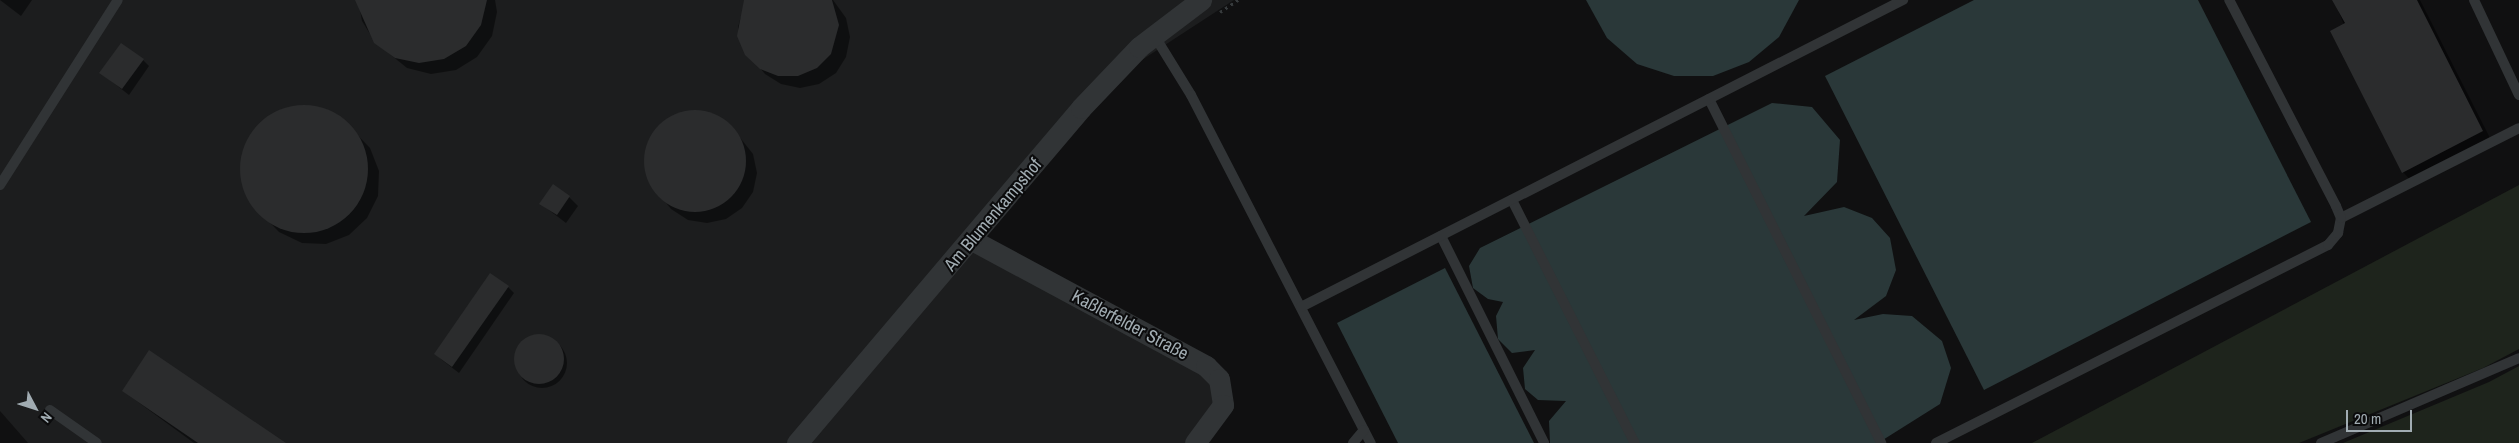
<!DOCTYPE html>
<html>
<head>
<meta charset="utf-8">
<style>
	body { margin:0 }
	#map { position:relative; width:2519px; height:443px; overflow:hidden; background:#101011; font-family:"Archivo Narrow",sans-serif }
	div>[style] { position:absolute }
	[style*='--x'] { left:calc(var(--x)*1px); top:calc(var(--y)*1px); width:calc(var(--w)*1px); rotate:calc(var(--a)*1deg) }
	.built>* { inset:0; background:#1c1d1e }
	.green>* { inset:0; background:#1e241c }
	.water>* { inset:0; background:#2a3839 }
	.shadow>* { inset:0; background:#0007 }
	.round { border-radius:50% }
	.building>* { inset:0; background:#2b2c2d }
	.path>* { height:3px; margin-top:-1.5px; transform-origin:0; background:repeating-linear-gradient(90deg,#373b3d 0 2.5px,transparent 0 6.5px) }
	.lane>* { height:10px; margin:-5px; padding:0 5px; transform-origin:5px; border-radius:5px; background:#313436 }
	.street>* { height:21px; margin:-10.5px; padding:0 10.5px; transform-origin:10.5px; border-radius:10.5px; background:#313436 }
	span { translate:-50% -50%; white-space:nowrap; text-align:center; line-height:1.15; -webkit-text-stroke:4px #0b0b0c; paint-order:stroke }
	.street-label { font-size:18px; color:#a1acb2 }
	.north { position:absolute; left:10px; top:383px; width:50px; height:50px; -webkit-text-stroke:4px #0b0b0c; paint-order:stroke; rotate:130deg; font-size:14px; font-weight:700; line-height:20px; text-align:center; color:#a1acb2 }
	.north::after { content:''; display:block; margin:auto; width:18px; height:22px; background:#a1acb2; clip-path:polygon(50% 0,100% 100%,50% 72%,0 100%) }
	.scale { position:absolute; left:2346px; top:410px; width:66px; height:22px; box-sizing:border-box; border:2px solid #a1acb2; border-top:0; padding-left:6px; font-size:15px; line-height:18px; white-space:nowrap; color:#a1acb2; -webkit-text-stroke:4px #0b0b0c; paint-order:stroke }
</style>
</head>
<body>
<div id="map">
	<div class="built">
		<i style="clip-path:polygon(0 0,1234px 0,1102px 86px,972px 240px,1206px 366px,1223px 405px,1188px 443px,28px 443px,0 411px)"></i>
	</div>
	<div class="green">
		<i style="clip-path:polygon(2519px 185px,2519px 349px,2483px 368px,2299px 443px,2032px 443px)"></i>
		<i style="clip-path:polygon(2519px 366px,2519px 443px,2343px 443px,2489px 382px)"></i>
	</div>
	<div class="water">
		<i style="clip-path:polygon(1586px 0,1799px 0,1779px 37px,1749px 62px,1713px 76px,1674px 76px,1637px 64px,1607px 38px)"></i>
		<i style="clip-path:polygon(1974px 0,2198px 0,2311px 222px,1984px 390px,1825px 76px)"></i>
		<i style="clip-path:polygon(1772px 103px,1812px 107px,1840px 140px,1837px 182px,1804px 216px,1844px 207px,1872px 218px,1890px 238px,1896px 270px,1886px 296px,1854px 320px,1883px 314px,1912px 316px,1942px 341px,1951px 368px,1940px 404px,1878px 443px,1550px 443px,1549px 421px,1566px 401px,1538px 400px,1525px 389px,1523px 368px,1535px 350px,1512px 353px,1498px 339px,1496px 316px,1503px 302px,1488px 299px,1473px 288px,1469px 266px,1480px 248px)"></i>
		<i style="clip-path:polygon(1445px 268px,1534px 443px,1398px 443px,1337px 323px)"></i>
	</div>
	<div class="shadow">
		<i style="clip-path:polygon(0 0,32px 0,21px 16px)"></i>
		<i style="clip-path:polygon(358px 0,495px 0,497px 12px,492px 36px,477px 57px,456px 70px,431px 74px,407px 68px,375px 42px,362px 21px)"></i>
		<i style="clip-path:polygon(746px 0,833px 0,846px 18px,850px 37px,846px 57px,836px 73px,819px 84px,800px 88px,781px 84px,765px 74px,742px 46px,738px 27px)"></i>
		<i style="clip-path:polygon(2334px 0,2420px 0,2491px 140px,2412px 182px,2403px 172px)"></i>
		<i style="clip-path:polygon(143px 60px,149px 66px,129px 95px,101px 73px)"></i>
		<i style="clip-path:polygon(294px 107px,319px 108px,341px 118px,370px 148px,379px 171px,378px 196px,367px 218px,349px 235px,326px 244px,302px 243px,279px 232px,251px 203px,242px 179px,243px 155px,253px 132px,272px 116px)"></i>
		<i style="clip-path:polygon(694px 111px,714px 114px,730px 125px,753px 154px,757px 173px,753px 192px,742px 208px,726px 219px,707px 223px,688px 220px,671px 209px,649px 181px,644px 161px,648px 142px,659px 126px,675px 115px)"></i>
		<i style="clip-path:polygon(569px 197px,578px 206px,566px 223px,541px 204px)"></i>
		<i style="clip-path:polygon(508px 287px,514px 293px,459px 373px,442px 360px,436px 354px)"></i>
		<i class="round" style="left:517px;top:338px;width:50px;height:50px"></i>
		<i style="clip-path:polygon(123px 391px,284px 443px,194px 443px)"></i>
	</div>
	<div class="building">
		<i style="clip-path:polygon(355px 0,487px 0,481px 25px,466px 46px,444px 59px,419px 63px,395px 58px,374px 43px)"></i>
		<i style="clip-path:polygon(744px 0,832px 0,839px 25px,831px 54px,817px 68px,798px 76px,778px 76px,760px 69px,745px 55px,737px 36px)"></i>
		<i style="clip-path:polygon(2332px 0,2417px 0,2483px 131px,2402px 173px,2330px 31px,2345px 23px)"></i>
		<i style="clip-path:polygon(121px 43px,144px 59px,122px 89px,99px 73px)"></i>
		<i class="round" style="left:240px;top:105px;width:128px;height:128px"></i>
		<i class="round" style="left:644px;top:110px;width:102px;height:102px"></i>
		<i style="clip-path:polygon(553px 184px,570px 196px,557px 215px,539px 204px)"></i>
		<i style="clip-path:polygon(490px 273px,509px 286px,452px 367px,434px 354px)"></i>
		<i class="round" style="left:514px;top:334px;width:50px;height:50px"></i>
		<i style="clip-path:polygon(149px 350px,286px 443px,198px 443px,122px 391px)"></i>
	</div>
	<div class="path">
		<i style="--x:1220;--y:12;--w:22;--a:-34"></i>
	</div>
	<div class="lane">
		<i style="--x:2474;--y:0;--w:105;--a:64.7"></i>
		<i style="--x:1154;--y:35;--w:70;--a:58.3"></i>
		<i style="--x:1191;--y:95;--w:392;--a:62.7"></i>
		<i style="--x:1709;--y:99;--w:385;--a:63.4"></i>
		<i style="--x:0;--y:185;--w:219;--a:-57.5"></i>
		<i style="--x:1512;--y:200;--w:272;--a:63.2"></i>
		<i style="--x:2341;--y:218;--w:199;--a:-26.8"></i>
		<i style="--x:1441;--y:236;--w:231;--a:63.5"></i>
		<i style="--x:1301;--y:307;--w:676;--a:-27.02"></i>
		<i style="--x:50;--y:410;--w:57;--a:35.1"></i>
		<i style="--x:1353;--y:443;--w:17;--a:-50"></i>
		<i style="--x:1936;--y:443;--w:439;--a:-26.8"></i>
		<i style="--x:2328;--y:245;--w:16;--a:-50"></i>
		<i style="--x:2338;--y:233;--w:15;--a:-79"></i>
		<i style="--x:2341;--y:218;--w:13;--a:-113"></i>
		<i style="--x:2336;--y:206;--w:232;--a:-117.4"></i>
		<i style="--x:2321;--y:443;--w:215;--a:-23.2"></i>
	</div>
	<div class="street">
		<i style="--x:972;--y:240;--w:266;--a:28.3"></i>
		<i style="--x:1206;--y:366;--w:18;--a:45"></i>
		<i style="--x:1219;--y:379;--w:26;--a:81"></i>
		<i style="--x:1223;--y:405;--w:47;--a:126.4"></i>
		<i style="--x:797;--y:443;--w:439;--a:-49.7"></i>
		<i style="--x:1081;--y:108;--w:84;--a:-46.4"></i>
		<i style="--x:1139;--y:47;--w:78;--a:-37.2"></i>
	</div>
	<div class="street-label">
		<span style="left:993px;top:215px;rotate:-50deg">Am Blumenkampshof</span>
		<span style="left:1130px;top:325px;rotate:28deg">Kaßlerfelder Straße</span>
	</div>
	<div class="north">N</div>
	<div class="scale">20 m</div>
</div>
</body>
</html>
